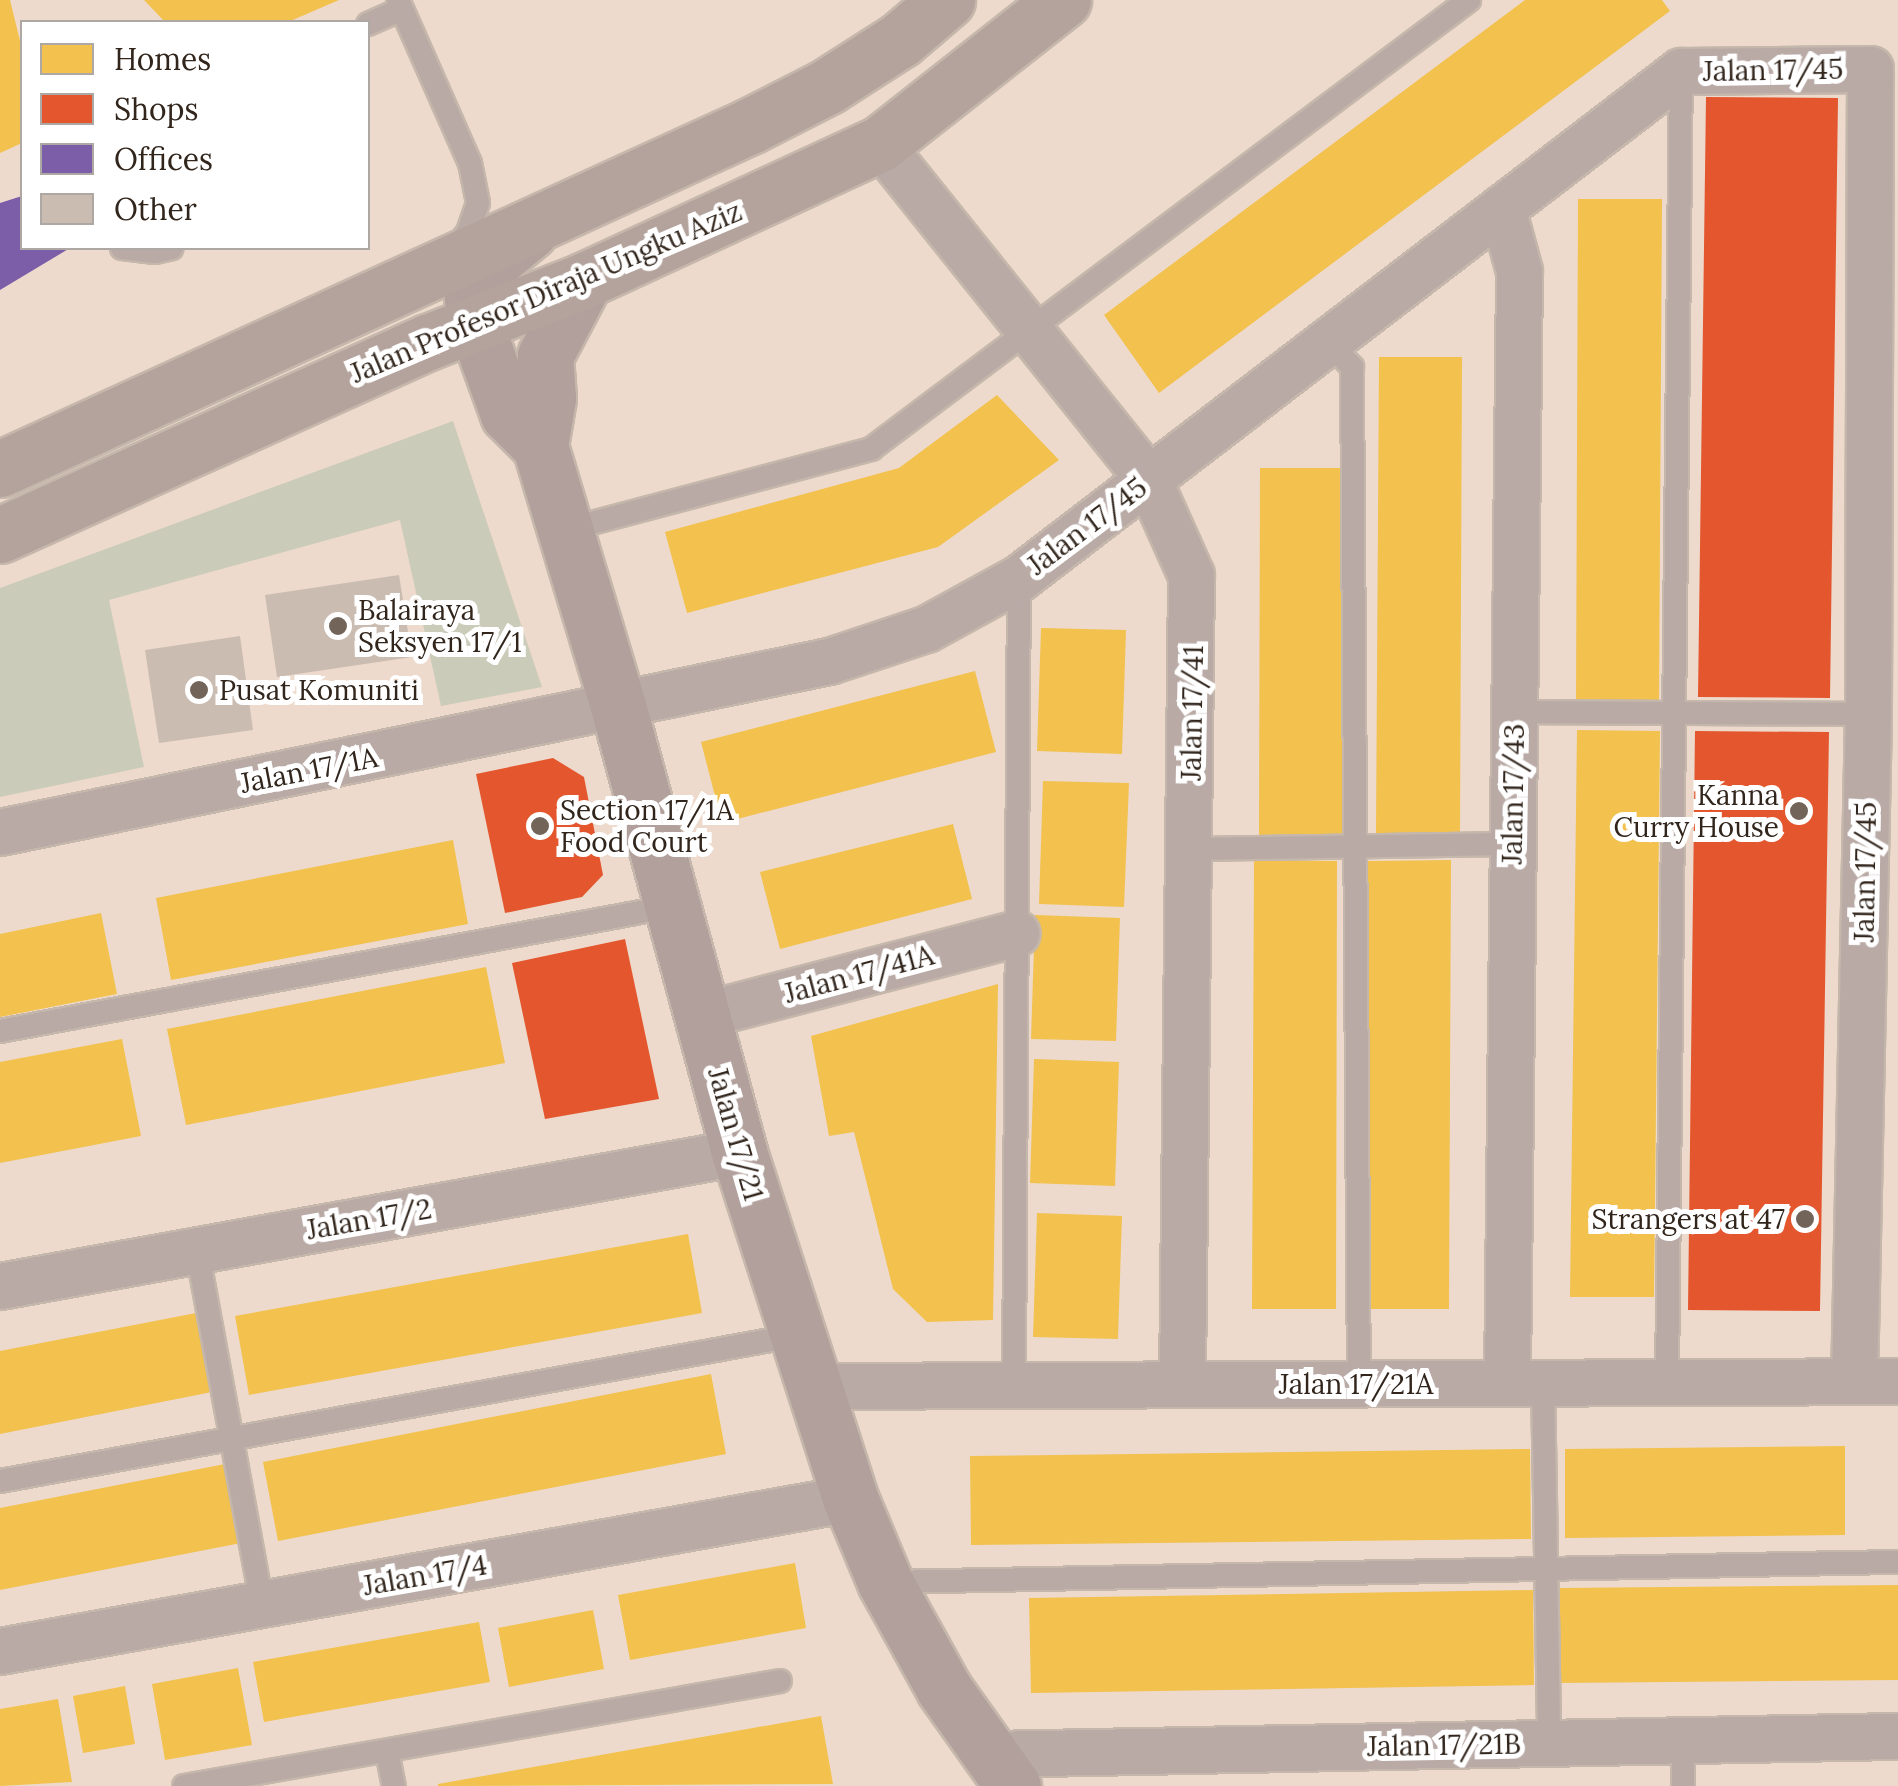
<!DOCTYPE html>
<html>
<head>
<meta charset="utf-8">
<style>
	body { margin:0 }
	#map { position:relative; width:1898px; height:1786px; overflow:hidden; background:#eddacc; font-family:Lora,serif }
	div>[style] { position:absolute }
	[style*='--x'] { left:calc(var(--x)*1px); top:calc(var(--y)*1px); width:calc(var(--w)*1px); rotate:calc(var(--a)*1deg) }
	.green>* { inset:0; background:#cbcbba }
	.homes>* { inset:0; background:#f2c14e }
	.shops>* { inset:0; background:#e4572e }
	.offices>* { inset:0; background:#7b5ea7 }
	.building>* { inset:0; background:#cbbcb2 }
	.roads { filter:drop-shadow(2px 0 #c5b7ab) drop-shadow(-2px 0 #c5b7ab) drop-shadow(0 2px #c5b7ab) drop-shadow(0 -2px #c5b7ab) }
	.lane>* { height:22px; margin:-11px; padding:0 11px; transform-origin:11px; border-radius:11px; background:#b9aaa6 }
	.street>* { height:45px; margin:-22.5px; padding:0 22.5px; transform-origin:22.5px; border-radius:22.5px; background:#b9aaa6 }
	.secondary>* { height:55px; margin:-27.5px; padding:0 27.5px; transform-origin:27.5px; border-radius:27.5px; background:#b1a09b }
	.primary>* { height:55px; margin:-27.5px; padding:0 27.5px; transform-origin:27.5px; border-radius:27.5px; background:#b4a39c }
	.dots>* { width:28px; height:28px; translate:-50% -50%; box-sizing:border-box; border:5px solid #fff; border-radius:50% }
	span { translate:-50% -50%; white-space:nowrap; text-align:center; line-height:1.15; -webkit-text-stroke:10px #fff; paint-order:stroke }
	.street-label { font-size:28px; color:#31251c }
	.poi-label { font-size:28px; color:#31251c }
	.left { translate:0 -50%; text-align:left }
	.right { translate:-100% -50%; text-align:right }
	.legend { position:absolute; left:20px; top:20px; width:350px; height:230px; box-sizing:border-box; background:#fff; border:2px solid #ada8a4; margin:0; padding:12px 18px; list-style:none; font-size:30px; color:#31251c }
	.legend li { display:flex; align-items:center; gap:20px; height:50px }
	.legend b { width:50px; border:2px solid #ada8a4 }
</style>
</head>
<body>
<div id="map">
	<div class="green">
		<i style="clip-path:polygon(453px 421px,542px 687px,441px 706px,400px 520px,109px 600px,144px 767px,0 797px,0 588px)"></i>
	</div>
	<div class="homes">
		<i style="clip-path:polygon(0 0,10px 0,22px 49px,22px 143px,0 153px)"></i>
		<i style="clip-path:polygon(144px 0,339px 0,288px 22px,165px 22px)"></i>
		<i style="clip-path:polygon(1525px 0,1662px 0,1670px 11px,1159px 393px,1104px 315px)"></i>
		<i style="clip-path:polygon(1578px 199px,1662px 199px,1659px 702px,1576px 701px)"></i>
		<i style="clip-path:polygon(1379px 357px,1462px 357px,1460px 833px,1376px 833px)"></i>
		<i style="clip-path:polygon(997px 395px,1059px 460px,938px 547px,687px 613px,665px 532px,899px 468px)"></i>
		<i style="clip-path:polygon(1260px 468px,1343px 468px,1342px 835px,1259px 835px)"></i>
		<i style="clip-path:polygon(1041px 628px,1126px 630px,1122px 754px,1037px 751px)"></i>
		<i style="clip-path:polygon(975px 671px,996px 752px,722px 823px,701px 742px)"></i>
		<i style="clip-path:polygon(1577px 730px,1660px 731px,1654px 1297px,1570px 1297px)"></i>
		<i style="clip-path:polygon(1043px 781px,1129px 783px,1124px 907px,1039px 904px)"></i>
		<i style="clip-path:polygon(953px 824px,972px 899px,780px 949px,760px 872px)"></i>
		<i style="clip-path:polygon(453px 840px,468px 924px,171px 980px,156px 898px)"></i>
		<i style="clip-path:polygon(1254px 860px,1337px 861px,1336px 1309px,1252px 1309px)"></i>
		<i style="clip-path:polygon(1451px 860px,1449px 1309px,1366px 1309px,1368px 861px)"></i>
		<i style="clip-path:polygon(101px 913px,117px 994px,0 1017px,0 934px)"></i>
		<i style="clip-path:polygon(1035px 915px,1120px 918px,1116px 1041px,1031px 1039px)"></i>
		<i style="clip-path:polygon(486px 967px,505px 1063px,186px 1125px,167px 1029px)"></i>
		<i style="clip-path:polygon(998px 984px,993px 1320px,927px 1322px,893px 1289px,854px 1132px,829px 1136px,811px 1036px)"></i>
		<i style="clip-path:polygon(122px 1039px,141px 1136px,0 1163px,0 1062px)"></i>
		<i style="clip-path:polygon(1034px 1059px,1119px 1062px,1115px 1186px,1030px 1183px)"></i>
		<i style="clip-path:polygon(1037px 1213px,1122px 1216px,1118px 1339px,1033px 1337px)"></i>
		<i style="clip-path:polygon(688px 1234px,702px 1313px,249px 1395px,235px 1316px)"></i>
		<i style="clip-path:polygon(196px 1313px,212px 1392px,0 1434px,0 1351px)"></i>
		<i style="clip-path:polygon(711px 1374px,726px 1454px,278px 1541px,263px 1462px)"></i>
		<i style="clip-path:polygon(1845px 1446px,1845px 1535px,1565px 1538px,1565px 1449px)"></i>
		<i style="clip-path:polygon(1530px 1449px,1531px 1539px,971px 1545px,970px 1456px)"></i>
		<i style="clip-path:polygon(225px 1464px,241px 1543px,0 1590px,0 1508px)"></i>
		<i style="clip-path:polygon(795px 1563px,806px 1628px,630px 1660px,618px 1595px)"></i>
		<i style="clip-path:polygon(1898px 1585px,1898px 1680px,1560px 1683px,1559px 1588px)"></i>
		<i style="clip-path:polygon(1533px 1590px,1534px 1685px,1031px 1693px,1029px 1598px)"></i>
		<i style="clip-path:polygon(593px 1610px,604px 1669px,509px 1687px,498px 1628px)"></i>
		<i style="clip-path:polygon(479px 1622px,490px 1682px,264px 1722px,253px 1662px)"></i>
		<i style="clip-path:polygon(238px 1668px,252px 1745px,165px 1760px,152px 1684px)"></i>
		<i style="clip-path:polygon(125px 1686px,135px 1744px,83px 1753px,73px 1696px)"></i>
		<i style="clip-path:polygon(58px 1699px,72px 1782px,0 1786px,0 1709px)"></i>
		<i style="clip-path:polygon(821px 1716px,833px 1784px,438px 1786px,438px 1784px)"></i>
	</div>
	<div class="shops">
		<i style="clip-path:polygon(1706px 97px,1838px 98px,1830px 698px,1698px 697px)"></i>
		<i style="clip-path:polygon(1695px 731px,1829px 732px,1820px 1311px,1688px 1310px)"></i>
		<i style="clip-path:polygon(553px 758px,584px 777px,603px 875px,582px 897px,505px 913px,476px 774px)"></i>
		<i style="clip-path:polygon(625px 939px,659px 1099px,545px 1119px,512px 963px)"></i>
	</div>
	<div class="offices">
		<i style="clip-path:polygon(22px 196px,22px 248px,70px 248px,0 290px,0 203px)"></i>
	</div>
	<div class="building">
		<i style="clip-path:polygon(399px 575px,412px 657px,277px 677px,265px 595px)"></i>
		<i style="clip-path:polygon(240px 636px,253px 730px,159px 743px,145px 650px)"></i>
	</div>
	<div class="roads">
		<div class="lane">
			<i style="--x:398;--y:0;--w:178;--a:66.2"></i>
			<i style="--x:470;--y:163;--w:41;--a:78.7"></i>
			<i style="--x:478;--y:203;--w:31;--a:109"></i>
			<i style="--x:468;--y:232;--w:21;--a:127"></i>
			<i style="--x:368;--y:24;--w:36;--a:-24"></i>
			<i style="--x:122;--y:248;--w:33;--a:7"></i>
			<i style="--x:155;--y:252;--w:17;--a:-13"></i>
			<i style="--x:1327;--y:341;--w:36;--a:46"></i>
			<i style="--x:1352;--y:367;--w:1016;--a:89.61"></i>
			<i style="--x:565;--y:530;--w:317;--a:-14.8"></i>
			<i style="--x:871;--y:449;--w:748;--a:-36.9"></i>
			<i style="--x:1514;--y:712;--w:354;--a:0.3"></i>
			<i style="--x:1190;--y:849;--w:323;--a:-0.9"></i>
			<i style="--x:0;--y:1031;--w:685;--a:-10.52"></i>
			<i style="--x:197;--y:1250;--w:360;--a:79.6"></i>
			<i style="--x:1667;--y:1382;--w:1311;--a:-89.39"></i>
			<i style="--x:1543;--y:1383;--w:360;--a:89"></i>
			<i style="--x:1014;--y:1386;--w:808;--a:-89.65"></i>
			<i style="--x:0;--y:1481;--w:811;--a:-10.37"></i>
			<i style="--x:889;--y:1582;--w:1009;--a:-1.14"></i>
			<i style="--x:1683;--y:1740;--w:46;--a:90"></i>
			<i style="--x:387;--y:1751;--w:36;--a:79"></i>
			<i style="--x:184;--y:1786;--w:605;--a:-9.99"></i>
		</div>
		<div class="street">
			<i style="--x:880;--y:144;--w:429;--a:51.3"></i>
			<i style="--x:1148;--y:479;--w:105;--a:65.9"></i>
			<i style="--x:1191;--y:575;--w:809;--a:90.64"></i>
			<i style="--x:1502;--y:208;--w:65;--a:74.9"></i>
			<i style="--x:1519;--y:271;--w:1112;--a:90.62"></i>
			<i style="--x:0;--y:832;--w:846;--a:-11.66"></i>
			<i style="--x:829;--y:661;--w:102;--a:-18.3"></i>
			<i style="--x:926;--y:629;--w:106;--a:-28.7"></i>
			<i style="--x:1019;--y:578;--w:834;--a:-37.45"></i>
			<i style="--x:1681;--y:71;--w:189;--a:-0.6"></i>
			<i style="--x:1870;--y:69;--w:645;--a:90.18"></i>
			<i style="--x:1868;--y:714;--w:667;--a:91.2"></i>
			<i style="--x:702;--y:1015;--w:325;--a:-14.6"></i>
			<i style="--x:0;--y:1286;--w:751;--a:-10.28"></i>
			<i style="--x:815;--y:1386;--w:1083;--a:-0.26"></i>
			<i style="--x:0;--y:1651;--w:864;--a:-10.2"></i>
			<i style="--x:990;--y:1754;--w:908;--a:-1.14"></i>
		</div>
		<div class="secondary">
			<i style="--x:530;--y:231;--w:57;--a:140.7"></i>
			<i style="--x:486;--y:267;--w:27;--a:123"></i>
			<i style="--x:471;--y:290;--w:33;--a:83"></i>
			<i style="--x:475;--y:323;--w:97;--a:70.1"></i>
			<i style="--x:508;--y:414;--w:45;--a:45"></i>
			<i style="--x:585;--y:280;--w:86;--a:117.8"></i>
			<i style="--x:545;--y:356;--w:42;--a:85.9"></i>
			<i style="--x:548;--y:398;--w:49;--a:99.5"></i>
			<i style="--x:540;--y:446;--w:271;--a:73.3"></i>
			<i style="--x:618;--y:706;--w:462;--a:74.8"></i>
			<i style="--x:739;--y:1152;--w:363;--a:72.2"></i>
			<i style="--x:850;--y:1498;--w:91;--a:67.4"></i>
			<i style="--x:885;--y:1582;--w:122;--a:61.1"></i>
			<i style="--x:944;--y:1689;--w:119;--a:54.6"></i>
		</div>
		<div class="primary">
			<i style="--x:0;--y:469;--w:825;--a:-24.58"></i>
			<i style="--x:750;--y:126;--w:88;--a:-27.1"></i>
			<i style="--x:828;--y:86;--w:85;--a:-32.6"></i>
			<i style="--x:900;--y:40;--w:62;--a:-40.4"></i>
			<i style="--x:0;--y:535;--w:470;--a:-24.3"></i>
			<i style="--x:428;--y:342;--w:169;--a:-21.5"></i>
			<i style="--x:585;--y:280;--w:325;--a:-24.8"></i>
			<i style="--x:880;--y:144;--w:233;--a:-38.2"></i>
		</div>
	</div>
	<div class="dots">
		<i style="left:338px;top:626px;background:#73645a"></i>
		<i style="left:199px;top:690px;background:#73645a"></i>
		<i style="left:1799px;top:811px;background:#73645a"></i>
		<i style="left:540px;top:826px;background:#73645a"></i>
		<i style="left:1805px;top:1219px;background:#73645a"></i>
	</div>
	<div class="street-label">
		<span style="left:1773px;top:70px;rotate:-1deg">Jalan 17/45</span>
		<span style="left:546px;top:292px;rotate:-23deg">Jalan Profesor Diraja Ungku Aziz</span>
		<span style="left:1087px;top:526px;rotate:-37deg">Jalan 17/45</span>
		<span style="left:1192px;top:713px;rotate:-89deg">Jalan 17/41</span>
		<span style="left:309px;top:770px;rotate:-11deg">Jalan 17/1A</span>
		<span style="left:1513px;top:794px;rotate:-89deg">Jalan 17/43</span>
		<span style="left:1865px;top:872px;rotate:-89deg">Jalan 17/45</span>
		<span style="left:859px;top:974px;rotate:-15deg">Jalan 17/41A</span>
		<span style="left:736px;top:1134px;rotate:74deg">Jalan 17/21</span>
		<span style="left:369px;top:1219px;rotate:-10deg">Jalan 17/2</span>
		<span style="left:1356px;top:1384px">Jalan 17/21A</span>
		<span style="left:425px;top:1575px;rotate:-10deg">Jalan 17/4</span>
		<span style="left:1444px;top:1745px;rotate:-1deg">Jalan 17/21B</span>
	</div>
	<div class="poi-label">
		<span class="left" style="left:358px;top:626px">Balairaya<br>Seksyen 17/1</span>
		<span class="left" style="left:219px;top:690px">Pusat Komuniti</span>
		<span class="right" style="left:1779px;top:811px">Kanna<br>Curry House</span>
		<span class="left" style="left:560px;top:826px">Section 17/1A<br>Food Court</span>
		<span class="right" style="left:1785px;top:1219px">Strangers at 47</span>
	</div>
	<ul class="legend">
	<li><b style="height:28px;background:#f2c14e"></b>Homes</li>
	<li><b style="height:28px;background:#e4572e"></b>Shops</li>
	<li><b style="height:28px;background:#7b5ea7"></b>Offices</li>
	<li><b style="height:28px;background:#cbbcb2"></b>Other</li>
	</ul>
</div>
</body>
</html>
